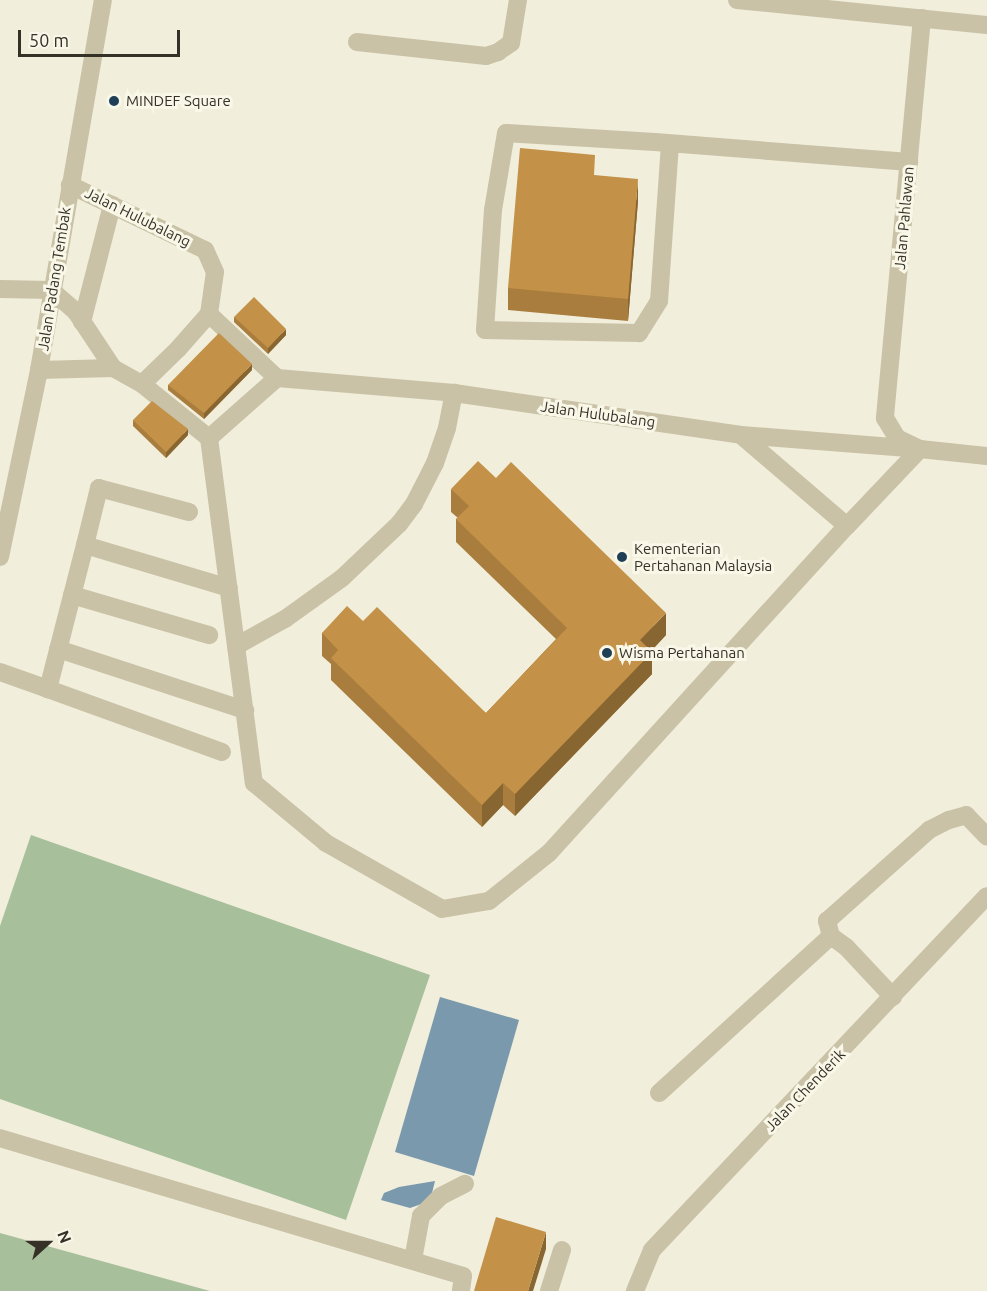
<!DOCTYPE html>
<html>
<head>
<meta charset="utf-8">
<style>
	body { margin:0 }
	#map { position:relative; width:987px; height:1291px; overflow:hidden; background:#f1eedb; font-family:Ubuntu,sans-serif }
	div>[style] { position:absolute }
	[style*='--x'] { left:calc(var(--x)*1px); top:calc(var(--y)*1px); width:calc(var(--w)*1px); rotate:calc(var(--a)*1deg) }
	.green>* { inset:0; background:#a7c09b }
	.water>* { inset:0; background:#7a99ad }
	.minor>* { height:18px; margin:-9px; padding:0 9px; transform-origin:9px; border-radius:9px; background:#c9c2a7 }
	.wall>* { inset:0; background:#a87d3d }
	.shaded-wall>* { inset:0; background:#886632 }
	.building>* { inset:0; background:#c39147 }
	.dots>* { width:16px; height:16px; translate:-50% -50%; box-sizing:border-box; border:3px solid #f9f7e7; border-radius:50% }
	span { translate:-50% -50%; white-space:nowrap; text-align:center; line-height:1.15; -webkit-text-stroke:6px #f9f7e7; paint-order:stroke }
	.poi-label { font-size:15px; color:#353127 }
	.left { translate:0 -50%; text-align:left }
	.street-label { font-size:15px; color:#353127 }
	.north { position:absolute; left:18px; top:1213px; width:60px; height:60px; -webkit-text-stroke:4px #f9f7e7; paint-order:stroke; rotate:69deg; font-size:16px; font-weight:700; line-height:24px; text-align:center; color:#353127 }
	.north::after { content:''; display:block; margin:auto; width:21px; height:27px; background:#353127; clip-path:polygon(50% 0,100% 100%,50% 72%,0 100%) }
	.scale { position:absolute; left:18px; top:30px; width:162px; height:27px; box-sizing:border-box; border:3px solid #353127; border-top:0; padding-left:8px; font-size:18px; line-height:21px; white-space:nowrap; color:#353127; -webkit-text-stroke:4px #f9f7e7; paint-order:stroke }
</style>
</head>
<body>
<div id="map">
	<div class="green">
		<i style="clip-path:polygon(31px 835px,430px 975px,346px 1220px,0 1099px,0 926px)"></i>
		<i style="clip-path:polygon(0 1233px,210px 1291px,0 1291px)"></i>
	</div>
	<div class="water">
		<i style="clip-path:polygon(440px 997px,519px 1020px,474px 1176px,395px 1152px)"></i>
		<i style="clip-path:polygon(435px 1181px,430px 1201px,410px 1208px,381px 1200px,384px 1193px,399px 1187px)"></i>
	</div>
	<div class="minor">
		<i style="--x:737;--y:0;--w:251;--a:5.7"></i>
		<i style="--x:922;--y:18;--w:402;--a:95.3"></i>
		<i style="--x:885;--y:418;--w:23;--a:59"></i>
		<i style="--x:897;--y:438;--w:25;--a:26"></i>
		<i style="--x:920;--y:449;--w:67;--a:6"></i>
		<i style="--x:357;--y:42;--w:130;--a:6.2"></i>
		<i style="--x:486;--y:56;--w:13;--a:-18"></i>
		<i style="--x:498;--y:52;--w:16;--a:-35"></i>
		<i style="--x:511;--y:43;--w:44;--a:-80.8"></i>
		<i style="--x:670;--y:144;--w:157;--a:94"></i>
		<i style="--x:659;--y:301;--w:38;--a:122"></i>
		<i style="--x:639;--y:333;--w:154;--a:-178.9"></i>
		<i style="--x:485;--y:330;--w:120;--a:-86.2"></i>
		<i style="--x:493;--y:210;--w:78;--a:-80.4"></i>
		<i style="--x:506;--y:133;--w:149;--a:3.5"></i>
		<i style="--x:655;--y:142;--w:255;--a:4.5"></i>
		<i style="--x:0;--y:289;--w:51;--a:1.1"></i>
		<i style="--x:51;--y:290;--w:33;--a:41"></i>
		<i style="--x:76;--y:312;--w:67;--a:56.5"></i>
		<i style="--x:113;--y:368;--w:33;--a:29"></i>
		<i style="--x:142;--y:384;--w:50;--a:-44.2"></i>
		<i style="--x:178;--y:349;--w:47;--a:-48.5"></i>
		<i style="--x:209;--y:314;--w:42;--a:-81.9"></i>
		<i style="--x:215;--y:272;--w:24;--a:-114"></i>
		<i style="--x:205;--y:250;--w:150;--a:-154.3"></i>
		<i style="--x:209;--y:314;--w:93;--a:43.3"></i>
		<i style="--x:82;--y:322;--w:121;--a:-75.6"></i>
		<i style="--x:39;--y:370;--w:74;--a:-1.5"></i>
		<i style="--x:277;--y:378;--w:91;--a:138.6"></i>
		<i style="--x:209;--y:438;--w:348;--a:82.6"></i>
		<i style="--x:254;--y:783;--w:94;--a:39.8"></i>
		<i style="--x:326;--y:843;--w:133;--a:29.6"></i>
		<i style="--x:442;--y:909;--w:48;--a:-9.7"></i>
		<i style="--x:489;--y:901;--w:77;--a:-38.7"></i>
		<i style="--x:549;--y:853;--w:442;--a:-47.7"></i>
		<i style="--x:847;--y:526;--w:140;--a:-139.4"></i>
		<i style="--x:277;--y:378;--w:178;--a:4.8"></i>
		<i style="--x:454;--y:393;--w:290;--a:8.3"></i>
		<i style="--x:741;--y:435;--w:180;--a:4.5"></i>
		<i style="--x:142;--y:384;--w:86;--a:38.9"></i>
		<i style="--x:189;--y:512;--w:93;--a:-165.1"></i>
		<i style="--x:99;--y:488;--w:59;--a:103.8"></i>
		<i style="--x:85;--y:545;--w:150;--a:16.6"></i>
		<i style="--x:847;--y:526;--w:106;--a:-46.5"></i>
		<i style="--x:85;--y:545;--w:149;--a:104.4"></i>
		<i style="--x:48;--y:689;--w:185;--a:19.9"></i>
		<i style="--x:0;--y:557;--w:191;--a:-78.2"></i>
		<i style="--x:39;--y:370;--w:375;--a:-80.2"></i>
		<i style="--x:72;--y:595;--w:143;--a:16.3"></i>
		<i style="--x:236;--y:646;--w:56;--a:-28.9"></i>
		<i style="--x:285;--y:619;--w:70;--a:-35.7"></i>
		<i style="--x:342;--y:578;--w:79;--a:-43.5"></i>
		<i style="--x:399;--y:524;--w:25;--a:-53"></i>
		<i style="--x:414;--y:504;--w:46;--a:-62.9"></i>
		<i style="--x:435;--y:463;--w:37;--a:-71"></i>
		<i style="--x:447;--y:428;--w:36;--a:-79"></i>
		<i style="--x:58;--y:649;--w:197;--a:18.1"></i>
		<i style="--x:0;--y:672;--w:51;--a:19.5"></i>
		<i style="--x:893;--y:997;--w:69;--a:-133.2"></i>
		<i style="--x:846;--y:947;--w:19;--a:-144"></i>
		<i style="--x:831;--y:936;--w:16;--a:-105"></i>
		<i style="--x:827;--y:921;--w:137;--a:-41.7"></i>
		<i style="--x:929;--y:830;--w:22;--a:-27"></i>
		<i style="--x:949;--y:820;--w:18;--a:-16"></i>
		<i style="--x:966;--y:815;--w:30;--a:46"></i>
		<i style="--x:659;--y:1093;--w:233;--a:-42.4"></i>
		<i style="--x:0;--y:1138;--w:483;--a:16.6"></i>
		<i style="--x:463;--y:1276;--w:15;--a:98"></i>
		<i style="--x:413;--y:1260;--w:45;--a:-79.7"></i>
		<i style="--x:421;--y:1216;--w:28;--a:-45"></i>
		<i style="--x:441;--y:1196;--w:27;--a:-27"></i>
		<i style="--x:549;--y:1291;--w:43;--a:-72.4"></i>
		<i style="--x:635;--y:1291;--w:44;--a:-67.5"></i>
		<i style="--x:652;--y:1250;--w:487;--a:-46.6"></i>
	</div>
	<div class="wall">
		<i style="clip-path:polygon(595px 175px,638px 201px,628px 321px,508px 310px,508px 288px)"></i>
		<i style="clip-path:polygon(234px 317px,286px 335px,268px 354px,234px 322px)"></i>
		<i style="clip-path:polygon(252px 370px,204px 419px,168px 390px,168px 385px)"></i>
		<i style="clip-path:polygon(133px 420px,188px 435px,166px 458px,133px 426px)"></i>
		<i style="clip-path:polygon(451px 489px,666px 635px,651px 651px,652px 674px,515px 816px,503px 805px,482px 827px,331px 680px,331px 664px,322px 656px,322px 633px,363px 621px,486px 713px,556px 639px,456px 542px,456px 519px,458px 518px,451px 512px)"></i>
	</div>
	<div class="shaded-wall">
		<i style="clip-path:polygon(638px 179px,638px 201px,628px 321px,628px 299px)"></i>
		<i style="clip-path:polygon(286px 329px,286px 335px,268px 354px,268px 348px)"></i>
		<i style="clip-path:polygon(252px 364px,252px 370px,204px 419px,204px 413px)"></i>
		<i style="clip-path:polygon(188px 429px,188px 435px,166px 458px,166px 452px)"></i>
		<i style="clip-path:polygon(666px 613px,666px 635px,640px 663px,640px 640px)"></i>
		<i style="clip-path:polygon(652px 652px,652px 674px,515px 816px,515px 794px)"></i>
		<i style="clip-path:polygon(503px 783px,503px 805px,482px 827px,482px 805px)"></i>
		<i style="clip-path:polygon(546px 1232px,546px 1249px,533px 1291px,528px 1291px)"></i>
	</div>
	<div class="building">
		<i style="clip-path:polygon(520px 148px,595px 155px,594px 175px,638px 179px,628px 299px,508px 288px)"></i>
		<i style="clip-path:polygon(254px 297px,286px 329px,268px 348px,234px 317px)"></i>
		<i style="clip-path:polygon(219px 333px,252px 364px,204px 413px,168px 385px)"></i>
		<i style="clip-path:polygon(152px 401px,188px 429px,166px 452px,133px 420px)"></i>
		<i style="clip-path:polygon(478px 461px,496px 478px,511px 462px,666px 613px,640px 640px,652px 652px,515px 794px,503px 783px,482px 805px,331px 658px,338px 650px,322px 633px,347px 606px,363px 621px,377px 607px,486px 713px,567px 628px,456px 519px,469px 506px,451px 489px)"></i>
		<i style="clip-path:polygon(496px 1217px,546px 1232px,528px 1291px,474px 1291px)"></i>
	</div>
	<div class="dots">
		<i style="left:114px;top:101px;background:#1e3f56"></i>
		<i style="left:622px;top:557px;background:#1e3f56"></i>
		<i style="left:607px;top:653px;background:#1e3f56"></i>
	</div>
	<div class="poi-label">
		<span class="left" style="left:126px;top:101px">MINDEF Square</span>
		<span class="left" style="left:634px;top:557px">Kementerian<br>Pertahanan Malaysia</span>
		<span class="left" style="left:619px;top:653px">Wisma Pertahanan</span>
	</div>
	<div class="street-label">
		<span style="left:138px;top:217px;rotate:26deg">Jalan Hulubalang</span>
		<span style="left:904px;top:218px;rotate:-85deg">Jalan Pahlawan</span>
		<span style="left:54px;top:279px;rotate:-81deg">Jalan Padang Tembak</span>
		<span style="left:598px;top:414px;rotate:8deg">Jalan Hulubalang</span>
		<span style="left:805px;top:1090px;rotate:-46deg">Jalan Chenderik</span>
	</div>
	<div class="north">N</div>
	<div class="scale">50 m</div>
</div>
</body>
</html>
